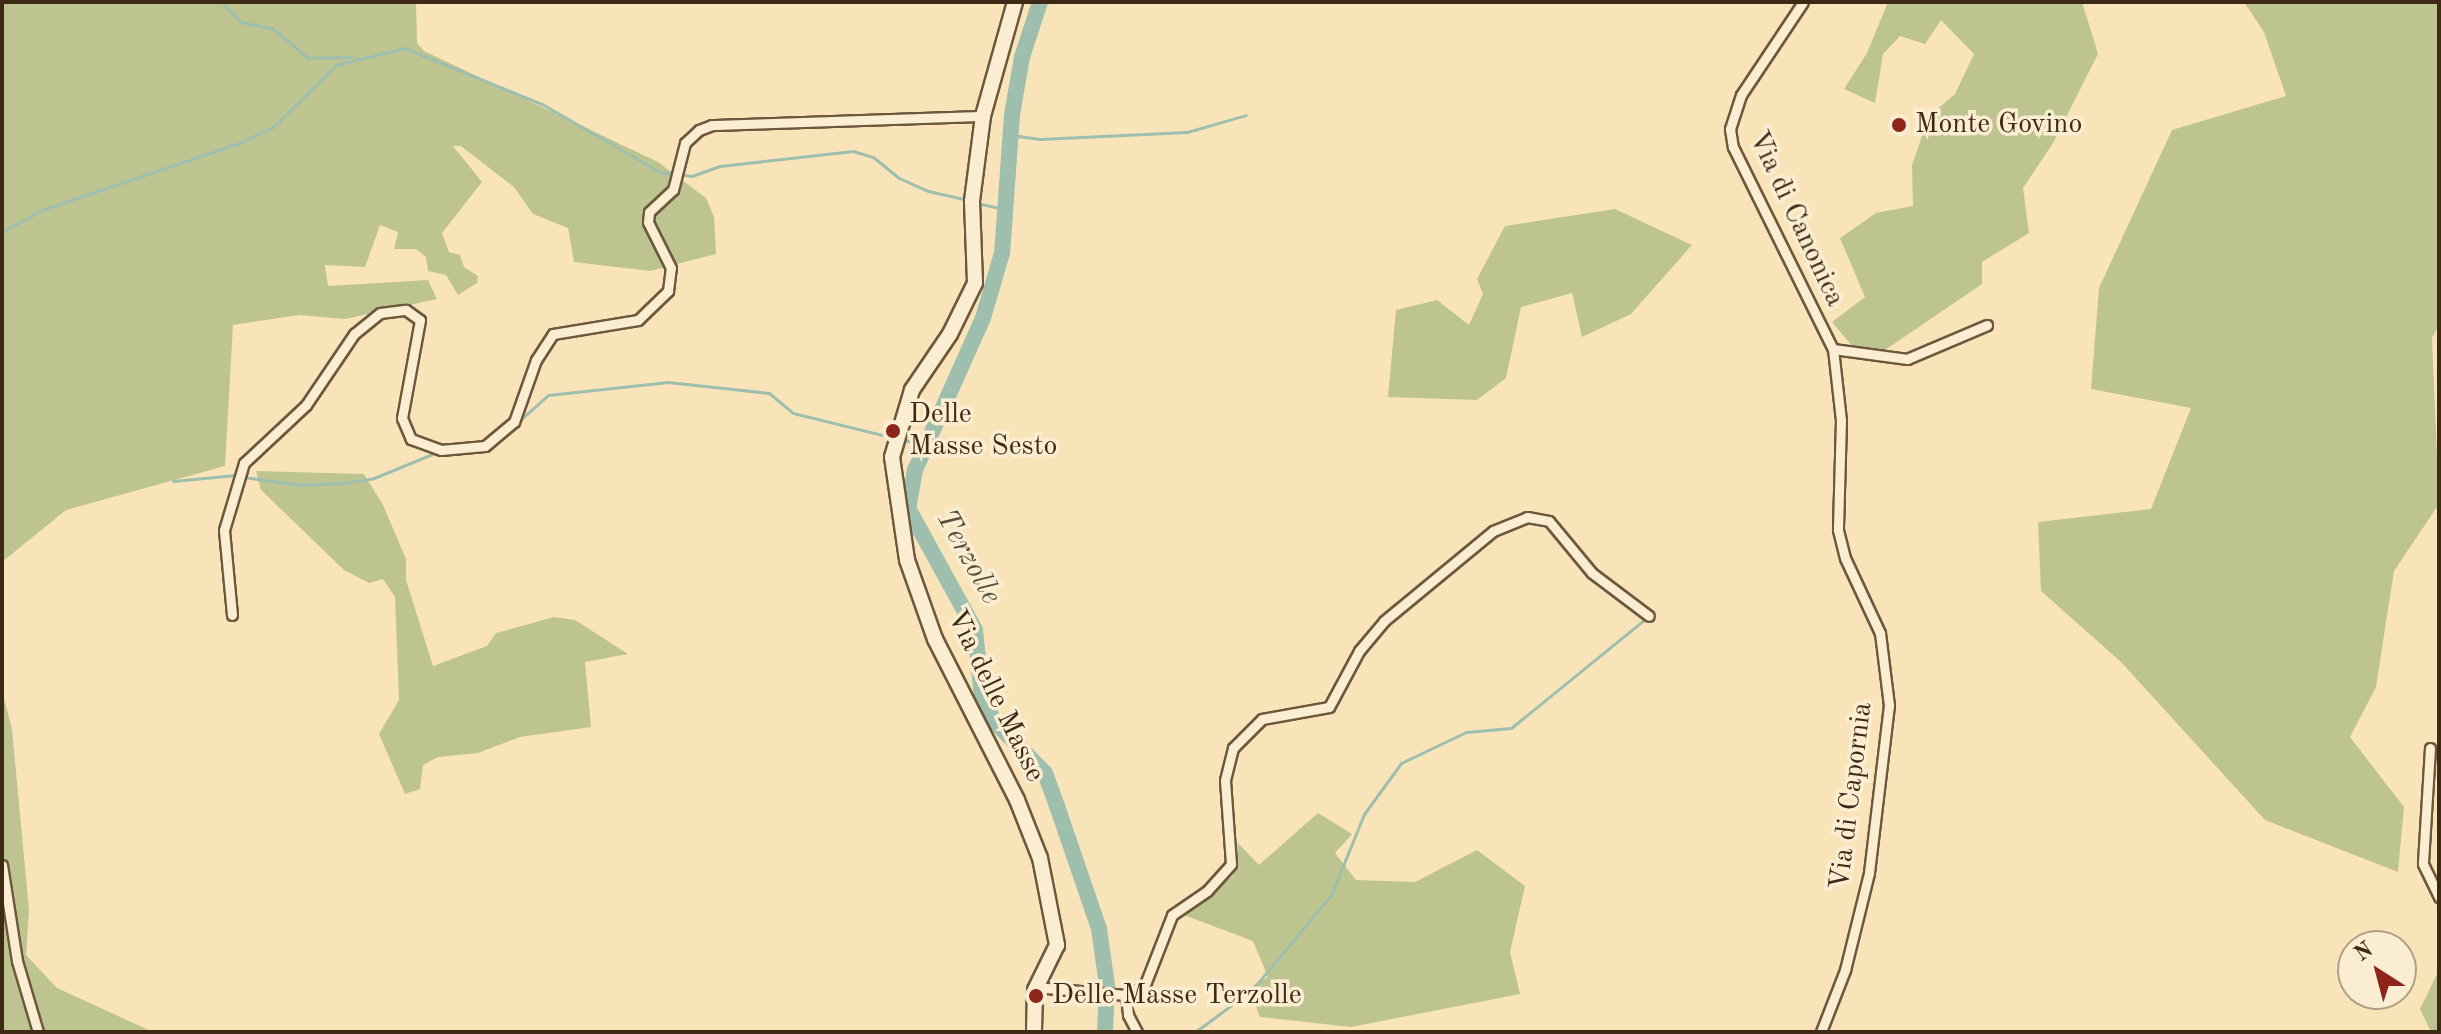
<!DOCTYPE html>
<html>
<head>
<meta charset="utf-8">
<style>
	body { margin:0 }
	#map { position:relative; width:2441px; height:1034px; overflow:hidden; background:#f9e4b9; font-family:"Old Standard TT",serif }
	div>[style] { position:absolute }
	[style*='--x'] { left:calc(var(--x)*1px); top:calc(var(--y)*1px); width:calc(var(--w)*1px); rotate:calc(var(--a)*1deg) }
	.green>* { inset:0; background:#bec48f }
	.stream>* { height:3px; margin:-1.5px; padding:0 1.5px; transform-origin:1.5px; border-radius:1.5px; background:#9ebfae }
	.river>* { height:16px; margin:-8px; padding:0 8px; transform-origin:8px; border-radius:8px; background:#9ebfae }
	.roads { filter:drop-shadow(2px 0 #6d583d) drop-shadow(-2px 0 #6d583d) drop-shadow(0 2px #6d583d) drop-shadow(0 -2px #6d583d) }
	.street>* { height:9px; margin:-4.5px; padding:0 4.5px; transform-origin:4.5px; border-radius:4.5px; background:#fbedd2 }
	.secondary>* { height:14px; margin:-7px; padding:0 7px; transform-origin:7px; border-radius:7px; background:#fbedd2 }
	.dots>* { width:22px; height:22px; translate:-50% -50%; box-sizing:border-box; border:4px solid #fbedd2; border-radius:50% }
	span { translate:-50% -50%; white-space:nowrap; text-align:center; line-height:1.15; -webkit-text-stroke:7px #fbedd2; paint-order:stroke }
	.poi-label { font-size:28px; color:#3e2a14 }
	.left { translate:0 -50%; text-align:left }
	.street-label { font-size:28px; color:#3e2a14 }
	.water-label { font-size:30px; color:#564f3a; font-style:italic }
	.frame { position:absolute; inset:0; border:4px solid #3e2a14; pointer-events:none }
	.north { position:absolute; left:2337px; top:930px; width:80px; height:80px; box-sizing:border-box; background:#fbedd2; border:2px solid #af9f86; border-radius:50%; rotate:324deg; font-size:22px; font-weight:700; line-height:32px; text-align:center; color:#3e2a14 }
	.north::after { content:''; display:block; margin:auto; width:28px; height:36px; background:#8f2418; clip-path:polygon(50% 0,100% 100%,50% 72%,0 100%) }
</style>
</head>
<body>
<div id="map">
	<div class="green">
		<i style="clip-path:polygon(2px 2px,416px 2px,417px 43px,424px 51px,658px 162px,706px 198px,714px 217px,716px 254px,650px 271px,574px 262px,568px 228px,533px 214px,514px 187px,461px 146px,453px 146px,482px 182px,442px 233px,449px 252px,460px 255px,464px 267px,478px 276px,477px 283px,458px 295px,446px 275px,428px 271px,426px 257px,416px 249px,394px 249px,398px 232px,380px 225px,365px 267px,325px 265px,328px 286px,428px 280px,437px 299px,345px 319px,299px 315px,233px 325px,225px 466px,66px 510px,2px 562px)"></i>
		<i style="clip-path:polygon(1888px 2px,2082px 2px,2098px 54px,2053px 143px,2023px 188px,2029px 233px,1982px 262px,1982px 284px,1885px 350px,1853px 347px,1832px 322px,1865px 297px,1840px 238px,1876px 213px,1913px 206px,1912px 165px,1929px 116px,1955px 94px,1974px 54px,1941px 20px,1925px 44px,1900px 36px,1883px 54px,1875px 103px,1844px 89px,1867px 53px)"></i>
		<i style="clip-path:polygon(2244px 2px,2439px 2px,2439px 325px,2432px 338px,2439px 504px,2394px 571px,2376px 687px,2350px 737px,2404px 807px,2398px 872px,2265px 820px,2121px 662px,2041px 591px,2038px 522px,2151px 509px,2191px 408px,2091px 389px,2099px 288px,2172px 130px,2286px 96px,2264px 32px)"></i>
		<i style="clip-path:polygon(1615px 209px,1692px 245px,1631px 314px,1582px 337px,1572px 293px,1521px 307px,1506px 378px,1477px 400px,1388px 397px,1396px 310px,1437px 300px,1469px 325px,1483px 294px,1477px 279px,1505px 226px)"></i>
		<i style="clip-path:polygon(256px 471px,364px 474px,383px 505px,406px 559px,406px 580px,433px 666px,487px 646px,496px 633px,554px 617px,575px 620px,628px 654px,585px 662px,591px 727px,520px 737px,478px 753px,438px 757px,423px 765px,420px 789px,405px 794px,379px 734px,399px 700px,395px 597px,383px 579px,369px 583px,344px 570px,261px 490px)"></i>
		<i style="clip-path:polygon(2px 691px,12px 729px,29px 910px,26px 955px,57px 988px,153px 1032px,2px 1032px)"></i>
		<i style="clip-path:polygon(1318px 813px,1352px 834px,1335px 853px,1356px 880px,1415px 882px,1477px 850px,1525px 886px,1510px 952px,1520px 994px,1351px 1027px,1260px 1017px,1249px 988px,1268px 977px,1253px 941px,1181px 914px,1233px 876px,1238px 843px,1259px 865px)"></i>
		<i style="clip-path:polygon(2439px 970px,2439px 1032px,2431px 1032px,2420px 1009px)"></i>
	</div>
	<div class="stream">
		<i style="--x:221;--y:2;--w:28;--a:45"></i>
		<i style="--x:241;--y:22;--w:33;--a:12"></i>
		<i style="--x:273;--y:29;--w:45;--a:39.6"></i>
		<i style="--x:308;--y:58;--w:44;--a:-1.3"></i>
		<i style="--x:1011;--y:135;--w:29;--a:8"></i>
		<i style="--x:1040;--y:139;--w:147;--a:-2.7"></i>
		<i style="--x:1187;--y:132;--w:61;--a:-16.1"></i>
		<i style="--x:981;--y:204;--w:25;--a:12"></i>
		<i style="--x:2;--y:232;--w:46;--a:-28.8"></i>
		<i style="--x:42;--y:210;--w:208;--a:-18.8"></i>
		<i style="--x:239;--y:143;--w:38;--a:-25"></i>
		<i style="--x:273;--y:127;--w:88;--a:-44.5"></i>
		<i style="--x:336;--y:65;--w:70;--a:-14"></i>
		<i style="--x:404;--y:48;--w:149;--a:22.1"></i>
		<i style="--x:542;--y:104;--w:136;--a:30"></i>
		<i style="--x:660;--y:172;--w:32;--a:7"></i>
		<i style="--x:692;--y:176;--w:30;--a:-20"></i>
		<i style="--x:720;--y:166;--w:134;--a:-6.4"></i>
		<i style="--x:853;--y:151;--w:21;--a:17"></i>
		<i style="--x:873;--y:157;--w:33;--a:39"></i>
		<i style="--x:899;--y:178;--w:32;--a:24"></i>
		<i style="--x:928;--y:191;--w:41;--a:12.7"></i>
		<i style="--x:903;--y:439;--w:26;--a:23"></i>
		<i style="--x:492;--y:445;--w:75;--a:-41.8"></i>
		<i style="--x:548;--y:395;--w:121;--a:-6.2"></i>
		<i style="--x:668;--y:382;--w:102;--a:6.2"></i>
		<i style="--x:769;--y:393;--w:31;--a:40"></i>
		<i style="--x:793;--y:413;--w:101;--a:13.8"></i>
		<i style="--x:244;--y:477;--w:56;--a:8.3"></i>
		<i style="--x:299;--y:485;--w:45;--a:-2.5"></i>
		<i style="--x:344;--y:483;--w:30;--a:-9"></i>
		<i style="--x:374;--y:478;--w:68;--a:-22.4"></i>
		<i style="--x:173;--y:481;--w:63;--a:-5.4"></i>
		<i style="--x:1195;--y:1032;--w:71;--a:-36.4"></i>
		<i style="--x:1252;--y:990;--w:124;--a:-50.3"></i>
		<i style="--x:1331;--y:895;--w:87;--a:-67.8"></i>
		<i style="--x:1364;--y:814;--w:63;--a:-54"></i>
		<i style="--x:1401;--y:763;--w:72;--a:-25.5"></i>
		<i style="--x:1466;--y:732;--w:45;--a:-5.1"></i>
		<i style="--x:1511;--y:728;--w:173;--a:-39.1"></i>
	</div>
	<div class="river">
		<i style="--x:1040;--y:2;--w:58;--a:108.1"></i>
		<i style="--x:1022;--y:57;--w:59;--a:99.8"></i>
		<i style="--x:1012;--y:115;--w:138;--a:94.1"></i>
		<i style="--x:1002;--y:253;--w:68;--a:106.3"></i>
		<i style="--x:983;--y:318;--w:167;--a:114.1"></i>
		<i style="--x:915;--y:470;--w:39;--a:100"></i>
		<i style="--x:908;--y:508;--w:139;--a:61.2"></i>
		<i style="--x:975;--y:630;--w:68;--a:84.1"></i>
		<i style="--x:982;--y:698;--w:27;--a:62"></i>
		<i style="--x:995;--y:722;--w:71;--a:45.6"></i>
		<i style="--x:1045;--y:773;--w:35;--a:70"></i>
		<i style="--x:1057;--y:806;--w:130;--a:71.1"></i>
		<i style="--x:1099;--y:929;--w:57;--a:81.9"></i>
		<i style="--x:1107;--y:985;--w:47;--a:92.4"></i>
	</div>
	<div class="roads">
		<div class="street">
			<i style="--x:1803;--y:2;--w:112;--a:123.7"></i>
			<i style="--x:1741;--y:95;--w:36;--a:108"></i>
			<i style="--x:1730;--y:129;--w:18;--a:81"></i>
			<i style="--x:1733;--y:147;--w:225;--a:63.7"></i>
			<i style="--x:1833;--y:349;--w:71;--a:83.6"></i>
			<i style="--x:1841;--y:420;--w:110;--a:91.6"></i>
			<i style="--x:1838;--y:530;--w:29;--a:76"></i>
			<i style="--x:1845;--y:558;--w:83;--a:65"></i>
			<i style="--x:1880;--y:633;--w:73;--a:82.9"></i>
			<i style="--x:1889;--y:705;--w:169;--a:96.8"></i>
			<i style="--x:1869;--y:873;--w:100;--a:103.9"></i>
			<i style="--x:1845;--y:970;--w:66;--a:111.2"></i>
			<i style="--x:1833;--y:349;--w:75;--a:7.7"></i>
			<i style="--x:1907;--y:359;--w:87;--a:-23"></i>
			<i style="--x:232;--y:615;--w:85;--a:-95.4"></i>
			<i style="--x:224;--y:530;--w:70;--a:-73.4"></i>
			<i style="--x:244;--y:463;--w:85;--a:-43.1"></i>
			<i style="--x:306;--y:405;--w:86;--a:-55.9"></i>
			<i style="--x:354;--y:334;--w:33;--a:-39"></i>
			<i style="--x:380;--y:313;--w:26;--a:-7"></i>
			<i style="--x:406;--y:310;--w:17;--a:36"></i>
			<i style="--x:420;--y:320;--w:100;--a:100.4"></i>
			<i style="--x:402;--y:418;--w:23;--a:67"></i>
			<i style="--x:411;--y:439;--w:32;--a:20"></i>
			<i style="--x:441;--y:450;--w:44;--a:-5.2"></i>
			<i style="--x:485;--y:446;--w:38;--a:-40"></i>
			<i style="--x:514;--y:422;--w:66;--a:-70.5"></i>
			<i style="--x:536;--y:360;--w:31;--a:-57"></i>
			<i style="--x:553;--y:334;--w:86;--a:-9.4"></i>
			<i style="--x:638;--y:320;--w:42;--a:-44"></i>
			<i style="--x:668;--y:291;--w:23;--a:-83"></i>
			<i style="--x:671;--y:268;--w:51;--a:-116.6"></i>
			<i style="--x:648;--y:222;--w:10;--a:-84"></i>
			<i style="--x:649;--y:212;--w:33;--a:-43"></i>
			<i style="--x:673;--y:190;--w:49;--a:-75.7"></i>
			<i style="--x:685;--y:143;--w:19;--a:-43"></i>
			<i style="--x:699;--y:130;--w:14;--a:-21"></i>
			<i style="--x:712;--y:125;--w:271;--a:-1.9"></i>
			<i style="--x:2430;--y:748;--w:116;--a:93.5"></i>
			<i style="--x:2423;--y:864;--w:37;--a:64"></i>
			<i style="--x:2;--y:865;--w:97;--a:81.1"></i>
			<i style="--x:17;--y:961;--w:74;--a:73.5"></i>
			<i style="--x:1035;--y:987;--w:91;--a:5"></i>
			<i style="--x:1126;--y:995;--w:20;--a:-24"></i>
			<i style="--x:1144;--y:987;--w:77;--a:-68.7"></i>
			<i style="--x:1172;--y:915;--w:42;--a:-34.4"></i>
			<i style="--x:1207;--y:891;--w:36;--a:-48"></i>
			<i style="--x:1231;--y:864;--w:84;--a:-94.1"></i>
			<i style="--x:1225;--y:780;--w:33;--a:-76"></i>
			<i style="--x:1233;--y:748;--w:41;--a:-45"></i>
			<i style="--x:1262;--y:719;--w:68;--a:-10.2"></i>
			<i style="--x:1329;--y:707;--w:64;--a:-61.8"></i>
			<i style="--x:1359;--y:651;--w:39;--a:-50"></i>
			<i style="--x:1384;--y:621;--w:141;--a:-39.5"></i>
			<i style="--x:1493;--y:531;--w:37;--a:-22"></i>
			<i style="--x:1527;--y:517;--w:22;--a:10"></i>
			<i style="--x:1549;--y:521;--w:67;--a:50.4"></i>
			<i style="--x:1592;--y:573;--w:71;--a:37"></i>
			<i style="--x:1126;--y:995;--w:20;--a:84"></i>
			<i style="--x:1128;--y:1015;--w:19;--a:62"></i>
		</div>
		<div class="secondary">
			<i style="--x:1015;--y:2;--w:118;--a:105.7"></i>
			<i style="--x:983;--y:116;--w:86;--a:97.4"></i>
			<i style="--x:972;--y:201;--w:82;--a:87.9"></i>
			<i style="--x:975;--y:283;--w:57;--a:116.1"></i>
			<i style="--x:950;--y:334;--w:68;--a:124.2"></i>
			<i style="--x:912;--y:390;--w:70;--a:106.6"></i>
			<i style="--x:892;--y:457;--w:104;--a:81.7"></i>
			<i style="--x:907;--y:560;--w:84;--a:70.5"></i>
			<i style="--x:935;--y:639;--w:181;--a:63"></i>
			<i style="--x:1017;--y:800;--w:62;--a:68.4"></i>
			<i style="--x:1040;--y:858;--w:89;--a:78.9"></i>
			<i style="--x:1057;--y:945;--w:50;--a:116.1"></i>
			<i style="--x:1035;--y:990;--w:42;--a:91.4"></i>
		</div>
	</div>
	<div class="dots">
		<i style="left:1899px;top:125px;background:#8f2418"></i>
		<i style="left:893px;top:431px;background:#8f2418"></i>
		<i style="left:1036px;top:996px;background:#8f2418"></i>
	</div>
	<div class="poi-label">
		<span class="left" style="left:1915px;top:125px">Monte Govino</span>
		<span class="left" style="left:909px;top:431px">Delle<br>Masse Sesto</span>
		<span class="left" style="left:1052px;top:996px">Delle Masse Terzolle</span>
	</div>
	<div class="street-label">
		<span style="left:1796px;top:219px;rotate:65deg">Via di Canonica</span>
		<span style="left:995px;top:696px;rotate:64deg">Via delle Masse</span>
		<span style="left:1852px;top:796px;rotate:-83deg">Via di Capornia</span>
	</div>
	<div class="water-label">
		<span style="left:968px;top:557px;rotate:61deg">Terzolle</span>
	</div>
	<div class="frame"></div>
	<div class="north">N</div>
</div>
</body>
</html>
